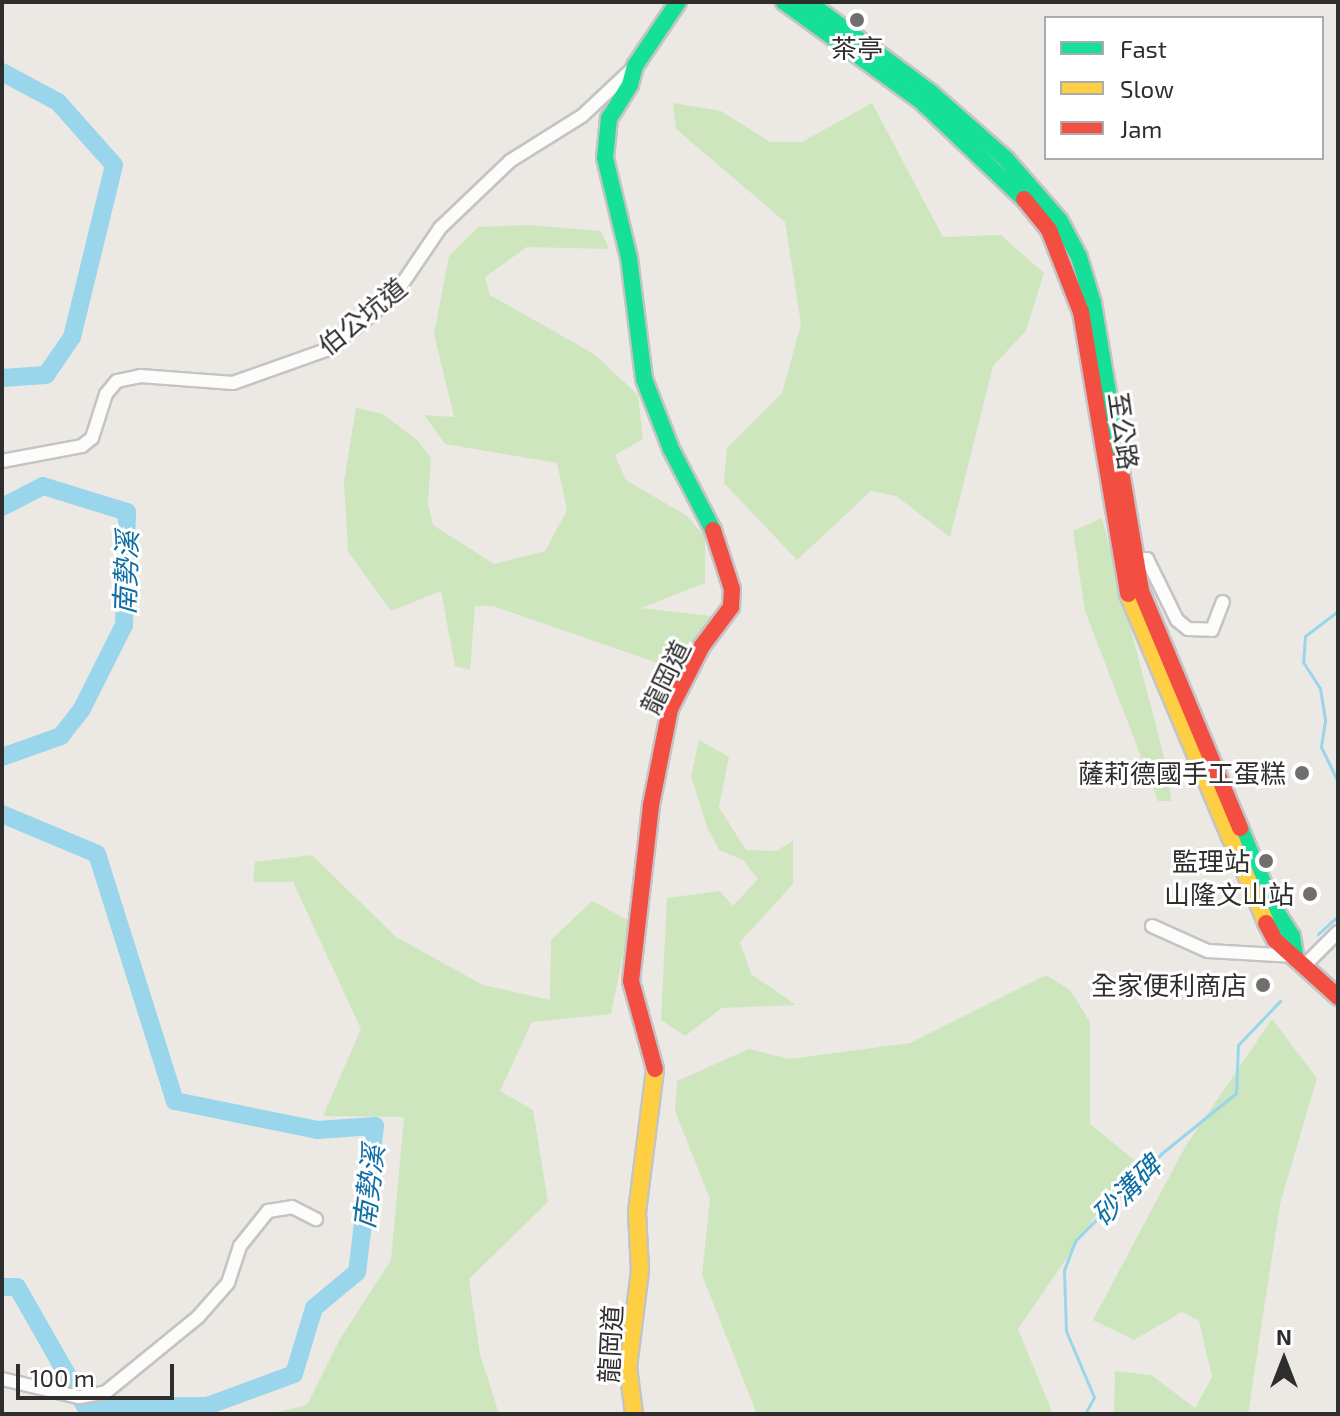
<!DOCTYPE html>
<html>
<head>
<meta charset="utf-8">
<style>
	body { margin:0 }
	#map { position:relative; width:1340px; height:1416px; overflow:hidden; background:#ece8e4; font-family:"Exo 2","Noto Sans TC",sans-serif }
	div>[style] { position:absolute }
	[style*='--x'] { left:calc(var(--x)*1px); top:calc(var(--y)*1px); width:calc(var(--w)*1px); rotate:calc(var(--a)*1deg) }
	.green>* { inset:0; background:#cee6be }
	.stream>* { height:3px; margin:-1.5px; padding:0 1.5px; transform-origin:1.5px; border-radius:1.5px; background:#99d6ec }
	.river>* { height:18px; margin:-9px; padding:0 9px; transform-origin:9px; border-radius:9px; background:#99d6ec }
	.roads { filter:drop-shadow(2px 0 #c5c4c5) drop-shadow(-2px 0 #c5c4c5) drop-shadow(0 2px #c5c4c5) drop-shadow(0 -2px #c5c4c5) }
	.street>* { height:12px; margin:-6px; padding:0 6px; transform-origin:6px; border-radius:6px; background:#fcfcfb }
	.fast>* { height:16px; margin:-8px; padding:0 8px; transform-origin:8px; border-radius:8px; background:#16e098 }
	.slow>* { height:16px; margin:-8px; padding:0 8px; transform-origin:8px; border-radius:8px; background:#ffcf43 }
	.jam>* { height:16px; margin:-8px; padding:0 8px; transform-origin:8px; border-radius:8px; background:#f24e42 }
	.dots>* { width:22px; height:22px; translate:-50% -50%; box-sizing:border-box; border:4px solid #fff; border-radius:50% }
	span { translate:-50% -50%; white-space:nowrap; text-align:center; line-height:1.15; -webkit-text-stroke:6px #fff; paint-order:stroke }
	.poi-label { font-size:26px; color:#2e2e2e }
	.right { translate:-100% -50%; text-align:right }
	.street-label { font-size:26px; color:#2e2e2e }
	.water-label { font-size:28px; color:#0d6fa3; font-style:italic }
	.frame { position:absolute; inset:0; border:4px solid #2e2e2e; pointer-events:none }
	.legend { position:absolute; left:1044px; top:16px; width:280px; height:144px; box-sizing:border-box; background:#fff; border:2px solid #ababab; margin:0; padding:10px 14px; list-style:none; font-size:24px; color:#2e2e2e }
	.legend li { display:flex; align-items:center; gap:16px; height:40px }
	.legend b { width:40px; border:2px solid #ababab }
	.north { position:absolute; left:1244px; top:1320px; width:80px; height:80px; -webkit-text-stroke:6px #fff; paint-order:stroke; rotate:0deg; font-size:22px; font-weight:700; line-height:32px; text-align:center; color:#2e2e2e }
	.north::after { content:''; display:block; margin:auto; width:28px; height:36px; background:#2e2e2e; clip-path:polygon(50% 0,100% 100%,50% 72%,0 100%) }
	.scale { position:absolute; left:16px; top:1364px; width:158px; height:36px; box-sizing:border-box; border:4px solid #2e2e2e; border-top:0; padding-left:10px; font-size:24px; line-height:28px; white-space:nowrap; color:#2e2e2e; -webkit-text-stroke:6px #fff; paint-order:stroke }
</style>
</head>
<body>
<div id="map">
	<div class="green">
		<i style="clip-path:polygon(673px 103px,721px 111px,770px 142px,802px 142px,872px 103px,943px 237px,1001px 235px,1044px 273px,1026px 331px,993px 366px,950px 537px,896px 496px,871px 491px,797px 560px,724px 483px,727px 448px,782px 393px,801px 324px,785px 222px,676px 129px)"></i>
		<i style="clip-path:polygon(529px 225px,601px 231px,609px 249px,527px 247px,485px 277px,490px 295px,594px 354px,638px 395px,643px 439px,615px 455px,626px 480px,687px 516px,705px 537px,705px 583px,641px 608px,719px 617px,675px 669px,493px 606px,475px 606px,470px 670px,455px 666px,441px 591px,391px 611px,348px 552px,344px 481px,356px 408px,383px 414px,418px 441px,431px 458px,428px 503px,433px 525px,494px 564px,545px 551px,567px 510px,557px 463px,445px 444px,424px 415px,454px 417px,434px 334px,449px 256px,478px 227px)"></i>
		<i style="clip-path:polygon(1102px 518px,1169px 776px,1171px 801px,1158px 801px,1085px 611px,1073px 531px)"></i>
		<i style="clip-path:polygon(699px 740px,729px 757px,719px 807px,746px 850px,776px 851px,793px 841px,793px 884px,740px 942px,751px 974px,796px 1005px,722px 1008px,685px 1036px,661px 1020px,667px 898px,720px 891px,733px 906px,758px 879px,743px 860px,719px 850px,707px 827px,691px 776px)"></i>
		<i style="clip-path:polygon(312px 855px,396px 937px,483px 985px,550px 1000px,551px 940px,592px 901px,630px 921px,611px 1014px,532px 1022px,500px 1091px,533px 1110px,548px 1202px,469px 1279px,480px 1354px,499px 1414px,269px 1414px,307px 1405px,340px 1339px,391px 1260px,404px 1117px,323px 1116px,361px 1029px,293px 882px,253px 882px,255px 862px)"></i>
		<i style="clip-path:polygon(1046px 975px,1070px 990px,1090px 1022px,1090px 1124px,1134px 1160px,1018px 1329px,1053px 1414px,757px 1414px,702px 1275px,710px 1199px,675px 1111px,677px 1081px,749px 1049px,789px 1059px,910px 1043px)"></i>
		<i style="clip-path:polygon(1272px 1019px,1317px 1078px,1280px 1204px,1248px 1414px,1114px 1414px,1115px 1371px,1151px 1375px,1195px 1408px,1212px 1377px,1199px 1321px,1182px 1312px,1134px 1340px,1093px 1320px,1185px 1147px)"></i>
	</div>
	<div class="stream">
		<i style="--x:1338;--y:611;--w:41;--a:142.9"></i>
		<i style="--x:1305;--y:636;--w:26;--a:94"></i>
		<i style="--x:1303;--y:662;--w:31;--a:57"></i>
		<i style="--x:1320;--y:688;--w:33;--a:81"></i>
		<i style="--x:1325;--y:721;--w:26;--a:99"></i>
		<i style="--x:1321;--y:747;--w:39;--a:64"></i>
		<i style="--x:1318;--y:934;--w:27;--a:-42"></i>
		<i style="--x:1085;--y:1414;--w:19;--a:-62"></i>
		<i style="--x:1094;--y:1397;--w:72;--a:-113"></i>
		<i style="--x:1066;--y:1331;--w:61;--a:-91.9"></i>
		<i style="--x:1064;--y:1270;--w:31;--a:-69"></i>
		<i style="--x:1075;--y:1241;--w:124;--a:-45.3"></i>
		<i style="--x:1162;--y:1153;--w:95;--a:-39"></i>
		<i style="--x:1236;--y:1093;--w:48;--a:-87.6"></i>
		<i style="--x:1238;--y:1045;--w:61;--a:-46.3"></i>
	</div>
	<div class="river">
		<i style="--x:2;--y:72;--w:64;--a:28.2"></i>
		<i style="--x:58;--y:102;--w:84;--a:48.4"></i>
		<i style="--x:114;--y:165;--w:177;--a:103.7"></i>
		<i style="--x:72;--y:337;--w:46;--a:124.4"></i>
		<i style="--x:46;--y:375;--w:44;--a:176.1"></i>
		<i style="--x:2;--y:507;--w:46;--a:-27.1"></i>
		<i style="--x:43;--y:486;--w:88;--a:17.2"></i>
		<i style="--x:127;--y:512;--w:113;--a:91.5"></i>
		<i style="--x:124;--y:625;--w:94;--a:116.6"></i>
		<i style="--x:82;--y:709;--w:34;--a:128"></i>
		<i style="--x:61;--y:736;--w:63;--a:160.4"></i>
		<i style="--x:2;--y:814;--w:103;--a:22.8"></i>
		<i style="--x:97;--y:854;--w:259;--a:72.5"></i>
		<i style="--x:175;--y:1101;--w:145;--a:11.5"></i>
		<i style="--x:317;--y:1130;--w:58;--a:-3.9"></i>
		<i style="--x:375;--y:1126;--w:147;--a:97"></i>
		<i style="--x:357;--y:1272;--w:56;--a:140.1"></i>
		<i style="--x:314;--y:1308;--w:69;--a:106.9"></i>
		<i style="--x:294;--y:1374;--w:93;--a:159.8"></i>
		<i style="--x:207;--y:1406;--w:122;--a:180"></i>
		<i style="--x:85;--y:1406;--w:137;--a:-119.7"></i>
		<i style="--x:17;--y:1287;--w:15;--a:180"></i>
	</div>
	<div class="roads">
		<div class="street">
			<i style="--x:2;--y:461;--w:81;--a:-10.6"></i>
			<i style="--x:82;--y:446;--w:13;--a:-39"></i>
			<i style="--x:92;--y:438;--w:46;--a:-72.3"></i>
			<i style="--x:106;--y:394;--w:17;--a:-50"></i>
			<i style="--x:117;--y:381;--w:24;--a:-12"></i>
			<i style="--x:140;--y:376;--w:93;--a:4.3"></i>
			<i style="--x:233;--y:383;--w:102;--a:-19.5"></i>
			<i style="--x:329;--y:349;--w:84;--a:-39.2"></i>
			<i style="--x:394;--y:296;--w:82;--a:-55.9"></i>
			<i style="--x:440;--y:228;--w:97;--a:-43.7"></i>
			<i style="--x:510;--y:161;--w:85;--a:-32"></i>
			<i style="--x:582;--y:116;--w:69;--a:-43.2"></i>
			<i style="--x:1133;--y:560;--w:14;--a:-4"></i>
			<i style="--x:1147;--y:559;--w:68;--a:63.8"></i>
			<i style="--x:1177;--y:620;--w:14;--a:39"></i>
			<i style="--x:1188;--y:629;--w:24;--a:2"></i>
			<i style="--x:1212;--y:630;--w:30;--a:-69"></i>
			<i style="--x:1152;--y:926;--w:61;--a:24.1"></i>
			<i style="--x:1208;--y:951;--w:87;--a:3.3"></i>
			<i style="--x:1305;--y:965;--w:47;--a:-45"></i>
			<i style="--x:2;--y:1379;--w:79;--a:13.2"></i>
			<i style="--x:79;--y:1397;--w:27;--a:-10"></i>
			<i style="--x:106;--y:1392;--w:119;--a:-39.2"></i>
			<i style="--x:198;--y:1317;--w:45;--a:-48.6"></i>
			<i style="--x:228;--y:1283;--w:39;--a:-72"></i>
			<i style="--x:240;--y:1246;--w:45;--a:-51.3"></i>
			<i style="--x:268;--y:1211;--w:24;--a:-9"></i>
			<i style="--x:292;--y:1207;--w:27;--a:27"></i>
		</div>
		<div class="fast">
			<i style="--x:678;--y:2;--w:77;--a:123.9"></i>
			<i style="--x:635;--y:66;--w:20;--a:105"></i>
			<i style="--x:630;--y:85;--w:39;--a:122"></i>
			<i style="--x:609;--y:118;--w:40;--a:95.7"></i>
			<i style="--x:605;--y:158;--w:103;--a:76.5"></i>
			<i style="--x:629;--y:258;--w:122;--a:82.9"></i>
			<i style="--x:644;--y:379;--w:75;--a:68.9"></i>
			<i style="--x:671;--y:449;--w:91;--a:62.6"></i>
			<i style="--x:784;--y:2;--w:170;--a:35.9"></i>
			<i style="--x:922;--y:102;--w:141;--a:43.6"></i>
			<i style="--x:808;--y:2;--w:152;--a:36.4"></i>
			<i style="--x:930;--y:92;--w:101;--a:41.4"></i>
			<i style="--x:1006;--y:159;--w:82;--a:48.9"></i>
			<i style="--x:1060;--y:221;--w:41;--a:62.2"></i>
			<i style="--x:1079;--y:257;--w:48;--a:73.1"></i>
			<i style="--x:1093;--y:303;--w:158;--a:80.5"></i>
			<i style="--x:1240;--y:828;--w:85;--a:67.1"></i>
			<i style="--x:1273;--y:906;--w:36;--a:58"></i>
			<i style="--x:1292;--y:936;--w:20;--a:81"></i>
		</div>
		<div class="slow">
			<i style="--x:1128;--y:594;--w:357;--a:67.2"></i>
			<i style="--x:634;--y:1414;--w:47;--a:-97.3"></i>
			<i style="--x:628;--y:1367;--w:98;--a:-82.9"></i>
			<i style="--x:640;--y:1270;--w:58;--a:-93"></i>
			<i style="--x:637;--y:1212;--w:144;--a:-82.8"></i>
		</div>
		<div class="jam">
			<i style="--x:1024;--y:199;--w:40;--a:51"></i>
			<i style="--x:1049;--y:230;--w:88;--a:68.7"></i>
			<i style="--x:1081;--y:312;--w:286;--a:80.5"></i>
			<i style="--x:1119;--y:459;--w:134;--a:80.5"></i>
			<i style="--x:1141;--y:591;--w:257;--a:67.3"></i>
			<i style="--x:1266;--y:923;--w:19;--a:62"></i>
			<i style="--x:1275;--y:940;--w:85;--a:42.1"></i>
			<i style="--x:655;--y:1069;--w:91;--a:-105.3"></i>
			<i style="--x:631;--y:981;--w:177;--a:-83.5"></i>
			<i style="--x:651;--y:805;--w:98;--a:-78.8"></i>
			<i style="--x:670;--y:709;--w:71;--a:-63.1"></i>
			<i style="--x:702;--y:646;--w:49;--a:-53.4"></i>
			<i style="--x:731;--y:607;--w:18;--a:-87"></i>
			<i style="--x:732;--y:589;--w:62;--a:-107.9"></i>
		</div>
	</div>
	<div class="dots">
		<i style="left:857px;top:20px;background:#706f6e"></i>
		<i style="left:1302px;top:773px;background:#706f6e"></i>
		<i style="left:1266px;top:861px;background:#706f6e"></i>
		<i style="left:1310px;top:894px;background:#706f6e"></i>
		<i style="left:1263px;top:985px;background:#706f6e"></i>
	</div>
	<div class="poi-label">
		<span style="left:857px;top:48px">茶亭</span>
		<span class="right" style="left:1286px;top:773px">薩莉德國手工蛋糕</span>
		<span class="right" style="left:1250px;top:861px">監理站</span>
		<span class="right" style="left:1294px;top:894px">山隆文山站</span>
		<span class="right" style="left:1247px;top:985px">全家便利商店</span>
	</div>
	<div class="street-label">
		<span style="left:362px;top:316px;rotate:-39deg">伯公坑道</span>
		<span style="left:1124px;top:431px;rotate:82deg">至公路</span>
		<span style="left:665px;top:677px;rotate:-64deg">龍岡道</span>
		<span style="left:610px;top:1344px;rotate:-87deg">龍岡道</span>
	</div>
	<div class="water-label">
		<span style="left:125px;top:573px;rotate:-88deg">南勢溪</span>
		<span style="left:368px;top:1187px;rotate:-83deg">南勢溪</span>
		<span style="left:1126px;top:1190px;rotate:-45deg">砂溝碑</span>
	</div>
	<div class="frame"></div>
	<ul class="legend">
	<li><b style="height:10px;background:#16e098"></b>Fast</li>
	<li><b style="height:10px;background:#ffcf43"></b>Slow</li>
	<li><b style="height:10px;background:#f24e42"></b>Jam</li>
	</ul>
	<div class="north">N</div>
	<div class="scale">100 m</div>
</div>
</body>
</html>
